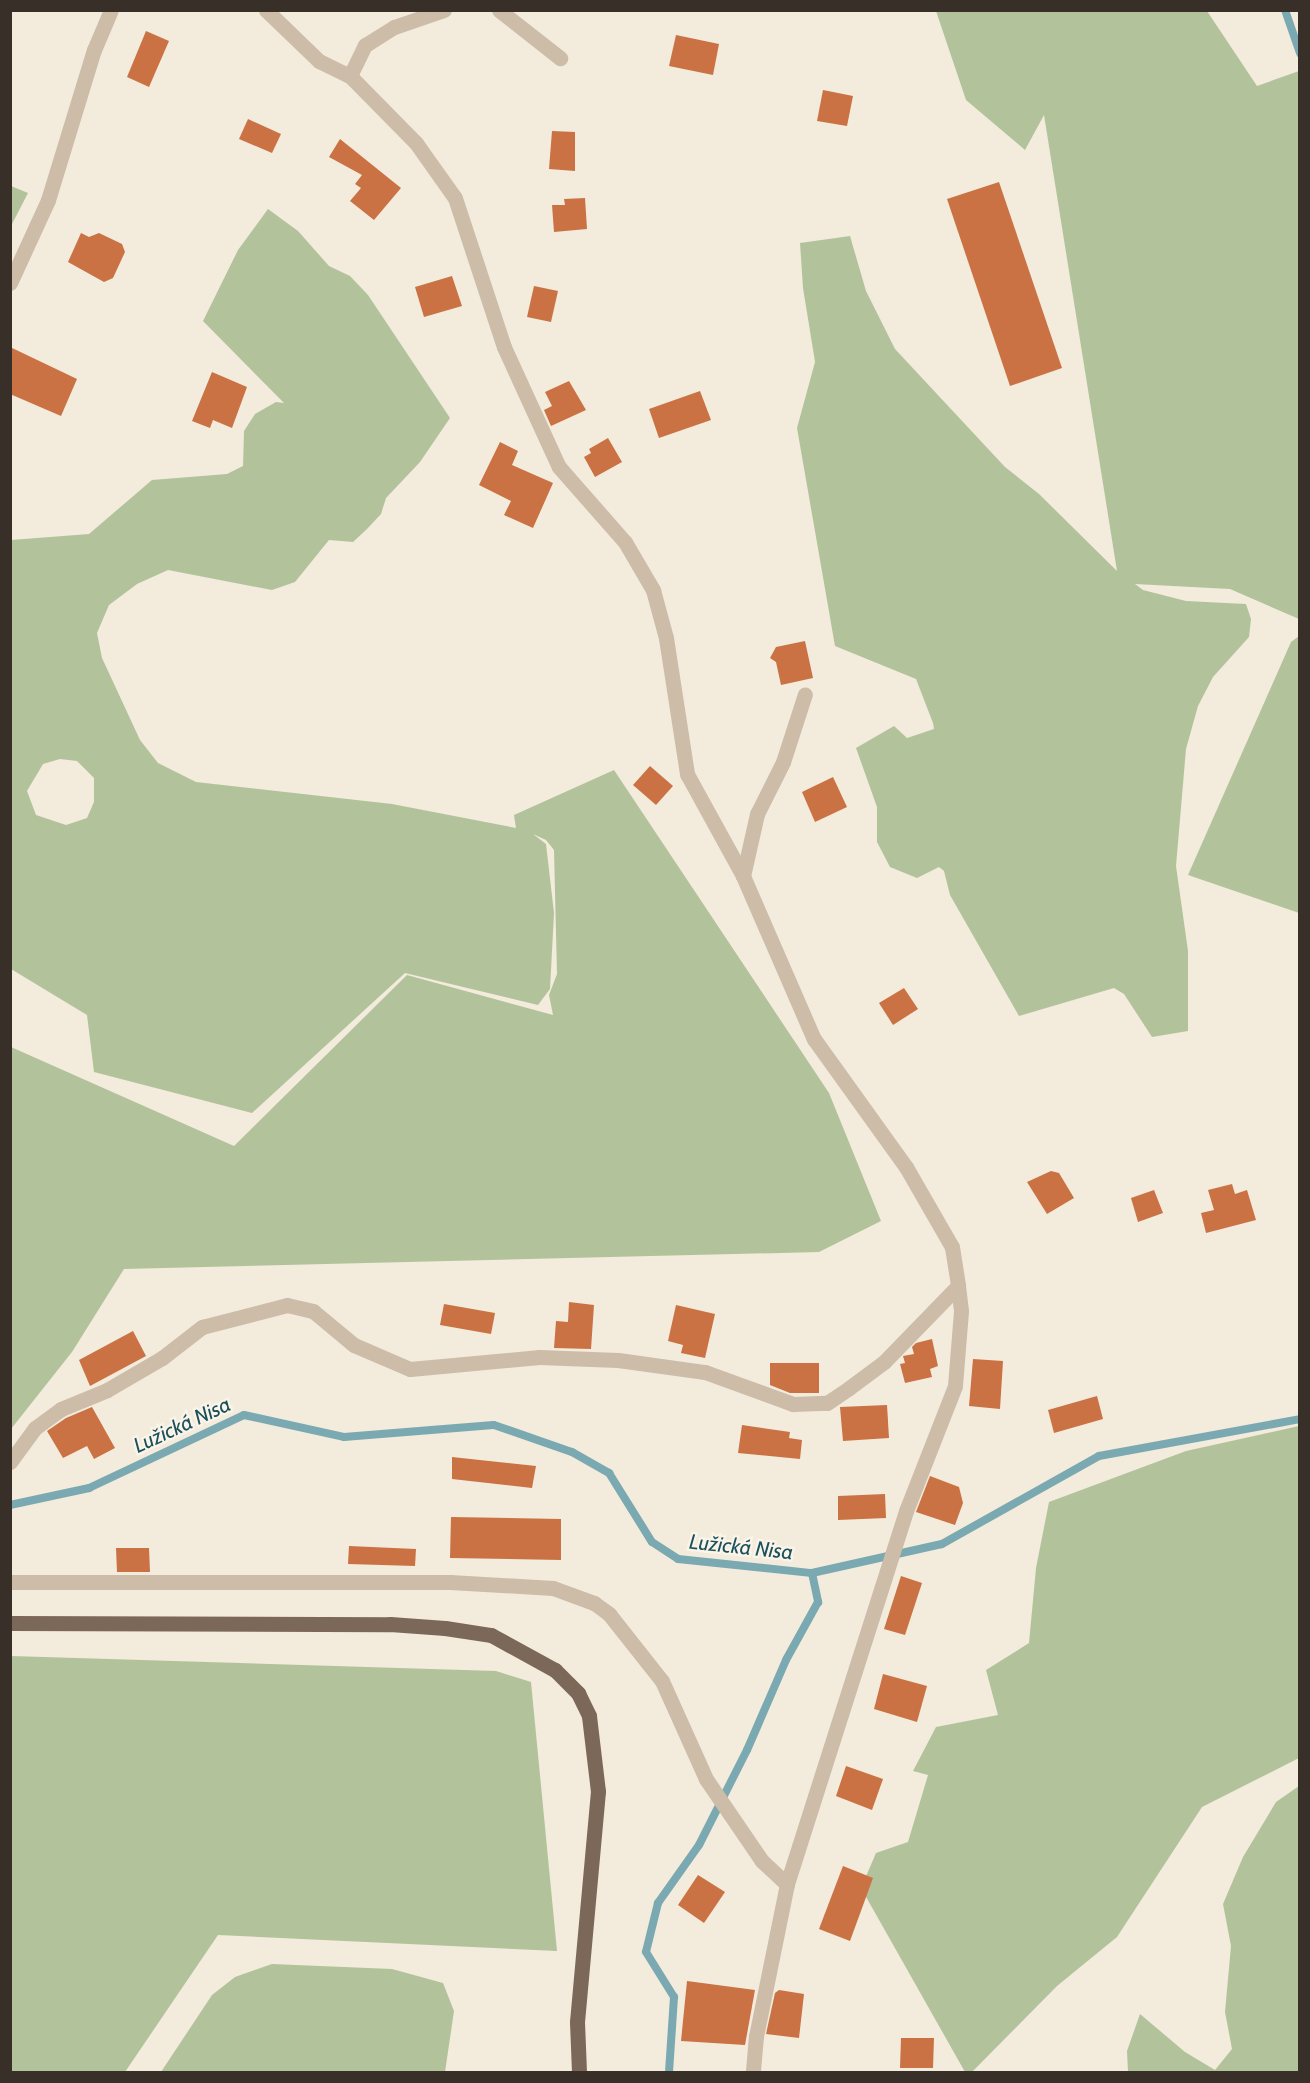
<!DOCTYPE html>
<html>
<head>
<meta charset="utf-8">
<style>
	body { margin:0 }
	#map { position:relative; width:1310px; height:2083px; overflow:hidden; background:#f3ebdc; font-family:Cabin,sans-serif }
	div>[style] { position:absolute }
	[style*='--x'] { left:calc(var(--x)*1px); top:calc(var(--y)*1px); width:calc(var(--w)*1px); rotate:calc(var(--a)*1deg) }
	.green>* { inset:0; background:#b2c39c }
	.stream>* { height:8px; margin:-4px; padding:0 4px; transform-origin:4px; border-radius:4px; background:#7aa9b1 }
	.building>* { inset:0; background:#ca7243 }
	.minor>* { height:15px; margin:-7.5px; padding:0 7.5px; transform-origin:7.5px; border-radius:7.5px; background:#ccbca8 }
	.primary>* { height:15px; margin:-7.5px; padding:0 7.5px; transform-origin:7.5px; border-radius:7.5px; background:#7b6859 }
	span { translate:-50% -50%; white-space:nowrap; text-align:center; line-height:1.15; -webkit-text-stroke:4.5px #faf4e9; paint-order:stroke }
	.water-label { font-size:21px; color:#1c515c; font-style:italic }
	.frame { position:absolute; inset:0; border:12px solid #382f28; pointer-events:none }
</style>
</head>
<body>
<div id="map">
	<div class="green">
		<i style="clip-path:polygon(936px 11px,1207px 11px,1257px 86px,1299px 71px,1299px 619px,1230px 589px,1135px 584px,1143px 590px,1186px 601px,1246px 604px,1251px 619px,1249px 637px,1213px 677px,1198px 706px,1186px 749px,1176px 866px,1188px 951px,1188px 1031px,1152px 1037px,1124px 994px,1114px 988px,1019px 1016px,950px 895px,944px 871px,939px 867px,917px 878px,890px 867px,877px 842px,877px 807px,856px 748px,894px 726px,907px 738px,934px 729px,933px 723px,916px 679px,835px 646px,797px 428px,815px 362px,803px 288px,800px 243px,850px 236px,866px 291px,895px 349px,1005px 467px,1039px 494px,1117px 571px,1044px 115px,1025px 150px,966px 100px)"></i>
		<i style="clip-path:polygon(11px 186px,28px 193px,11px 226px)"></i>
		<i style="clip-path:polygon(evenodd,268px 209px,298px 231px,329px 266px,350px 276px,368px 295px,450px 418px,420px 462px,386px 498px,381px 514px,367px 529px,353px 542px,329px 540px,295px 582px,272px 590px,168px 570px,137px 584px,109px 605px,97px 633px,102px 658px,140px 740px,158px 763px,196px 782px,392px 804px,516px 828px,514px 815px,614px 770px,829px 1093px,881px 1221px,819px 1252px,124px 1269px,72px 1352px,11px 1429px,11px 1047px,234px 1146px,407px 975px,553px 1015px,549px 995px,557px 974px,554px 850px,546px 840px,533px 834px,546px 844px,554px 913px,550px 989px,538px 1005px,405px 973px,252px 1113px,94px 1072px,87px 1015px,11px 969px,11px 540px,89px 534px,152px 480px,227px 474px,243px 466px,244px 431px,255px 414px,276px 402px,284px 403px,203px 321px,238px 250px,268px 209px,60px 759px,77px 761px,94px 778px,94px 802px,87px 818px,66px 825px,36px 815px,27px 791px,43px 764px,60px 759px)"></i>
		<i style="clip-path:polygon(1299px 636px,1299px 913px,1188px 875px,1291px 642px)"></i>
		<i style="clip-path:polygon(1299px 1426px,1299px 1758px,1202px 1807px,1117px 1937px,1057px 1986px,972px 2072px,965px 2072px,861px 1888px,876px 1853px,908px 1842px,928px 1775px,913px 1771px,936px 1727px,998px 1715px,986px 1670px,1029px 1643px,1036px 1568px,1049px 1502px,1186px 1451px)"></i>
		<i style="clip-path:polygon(11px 1656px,496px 1671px,531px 1682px,557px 1951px,218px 1935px,125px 2072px,11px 2072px)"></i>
		<i style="clip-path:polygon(1299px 1786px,1299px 2072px,1128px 2072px,1127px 2051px,1140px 2014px,1185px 2052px,1215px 2070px,1232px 2049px,1225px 2012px,1231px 1946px,1223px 1904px,1243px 1857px,1276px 1802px)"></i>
		<i style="clip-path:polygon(272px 1964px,392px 1969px,443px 1983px,454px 2011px,445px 2072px,161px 2072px,212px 1995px,235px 1977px)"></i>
	</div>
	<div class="stream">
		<i style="--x:1285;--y:10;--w:46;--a:70.8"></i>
		<i style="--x:10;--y:1505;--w:81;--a:-12.1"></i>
		<i style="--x:89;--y:1488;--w:171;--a:-25.2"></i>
		<i style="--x:244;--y:1415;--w:102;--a:12.4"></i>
		<i style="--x:344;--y:1437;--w:150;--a:-4.6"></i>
		<i style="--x:494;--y:1425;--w:83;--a:19.1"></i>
		<i style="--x:572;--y:1452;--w:43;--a:29.6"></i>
		<i style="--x:609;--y:1473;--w:81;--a:58.1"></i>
		<i style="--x:652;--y:1542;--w:31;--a:33"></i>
		<i style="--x:678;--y:1559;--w:135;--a:6"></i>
		<i style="--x:812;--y:1573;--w:30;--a:78"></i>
		<i style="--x:818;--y:1602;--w:66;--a:118.9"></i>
		<i style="--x:786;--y:1660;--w:98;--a:113.4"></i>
		<i style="--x:747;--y:1750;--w:106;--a:116.8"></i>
		<i style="--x:699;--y:1845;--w:71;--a:125.3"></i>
		<i style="--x:658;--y:1903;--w:50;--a:103.8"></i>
		<i style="--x:646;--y:1952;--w:53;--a:58.1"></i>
		<i style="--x:674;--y:1997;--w:75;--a:93.8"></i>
		<i style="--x:812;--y:1573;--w:133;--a:-12.6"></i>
		<i style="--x:942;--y:1544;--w:180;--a:-29.3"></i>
		<i style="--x:1099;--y:1456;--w:204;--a:-10.4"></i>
	</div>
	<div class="building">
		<i style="clip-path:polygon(146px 31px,169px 41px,149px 87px,127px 77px)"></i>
		<i style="clip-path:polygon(676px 35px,719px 44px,713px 75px,669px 66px)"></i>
		<i style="clip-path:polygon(823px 90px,853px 96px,847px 126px,817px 121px)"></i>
		<i style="clip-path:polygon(248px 119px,281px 134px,272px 153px,239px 139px)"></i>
		<i style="clip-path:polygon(552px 131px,575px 132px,575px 171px,549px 169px)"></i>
		<i style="clip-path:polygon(340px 139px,401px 188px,374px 220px,350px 201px,361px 188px,355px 184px,362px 175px,329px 157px)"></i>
		<i style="clip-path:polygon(999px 182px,1062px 368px,1010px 386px,947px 199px)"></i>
		<i style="clip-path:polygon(585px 198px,587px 229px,554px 232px,552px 205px,565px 205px,564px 199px)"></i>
		<i style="clip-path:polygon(81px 233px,89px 237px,99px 233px,122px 244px,125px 252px,113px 278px,104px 282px,68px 262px)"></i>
		<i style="clip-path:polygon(452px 276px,462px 306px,424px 317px,415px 287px)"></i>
		<i style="clip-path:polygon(534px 286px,558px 291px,551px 322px,527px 317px)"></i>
		<i style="clip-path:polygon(10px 347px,77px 379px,61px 416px,10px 394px)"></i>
		<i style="clip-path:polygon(212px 372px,247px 387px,232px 428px,213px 420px,210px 428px,192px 421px)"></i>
		<i style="clip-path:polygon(569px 381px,586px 410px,551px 426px,544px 410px,552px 406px,545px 392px)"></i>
		<i style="clip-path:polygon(700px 391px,711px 420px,659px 438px,649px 409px)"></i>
		<i style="clip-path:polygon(608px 438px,622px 462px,595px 477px,584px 457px,591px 453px,589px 449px)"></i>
		<i style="clip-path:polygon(500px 442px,518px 451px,512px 465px,553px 483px,533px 528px,504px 515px,511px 501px,479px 485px)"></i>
		<i style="clip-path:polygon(805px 641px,813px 678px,781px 685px,776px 662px,770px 658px,776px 647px)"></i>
		<i style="clip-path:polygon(650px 766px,673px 786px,656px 805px,633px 785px)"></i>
		<i style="clip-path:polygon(833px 777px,847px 807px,815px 822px,802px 792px)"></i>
		<i style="clip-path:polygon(904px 988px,918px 1009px,893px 1025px,879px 1003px)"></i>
		<i style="clip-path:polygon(1051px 1171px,1059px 1173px,1074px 1198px,1047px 1214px,1027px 1182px)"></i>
		<i style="clip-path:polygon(1232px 1184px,1235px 1194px,1247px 1190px,1256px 1220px,1206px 1233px,1201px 1213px,1214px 1210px,1208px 1190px)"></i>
		<i style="clip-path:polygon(1154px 1190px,1163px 1213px,1138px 1222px,1131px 1198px)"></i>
		<i style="clip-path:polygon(569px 1302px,594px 1305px,591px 1349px,554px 1348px,556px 1321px,568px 1322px)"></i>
		<i style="clip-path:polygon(444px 1304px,495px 1313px,491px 1334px,440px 1325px)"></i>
		<i style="clip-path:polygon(676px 1305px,715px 1314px,705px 1358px,681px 1353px,683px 1345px,668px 1341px)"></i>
		<i style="clip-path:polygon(133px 1331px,146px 1356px,90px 1386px,79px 1360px)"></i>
		<i style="clip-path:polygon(932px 1339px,938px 1366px,930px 1369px,932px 1377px,905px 1383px,900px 1364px,905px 1363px,903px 1356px,914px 1354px,912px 1347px,916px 1343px)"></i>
		<i style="clip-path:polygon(973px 1359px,1003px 1361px,1000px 1409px,969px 1406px)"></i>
		<i style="clip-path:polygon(770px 1363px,819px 1363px,819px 1393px,790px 1393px,770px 1385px)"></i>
		<i style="clip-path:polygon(1097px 1396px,1103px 1419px,1054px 1433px,1048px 1410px)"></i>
		<i style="clip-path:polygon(887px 1405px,889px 1438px,843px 1441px,840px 1407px)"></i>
		<i style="clip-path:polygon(92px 1407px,115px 1448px,94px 1459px,87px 1446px,63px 1458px,47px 1431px,66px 1418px)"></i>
		<i style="clip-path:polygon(742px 1425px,790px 1432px,789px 1438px,802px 1440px,800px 1459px,738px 1453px)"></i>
		<i style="clip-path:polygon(452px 1457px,536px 1466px,532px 1488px,452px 1479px)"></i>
		<i style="clip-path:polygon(930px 1476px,959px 1487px,963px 1503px,955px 1525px,916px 1512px)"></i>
		<i style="clip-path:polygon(885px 1494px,886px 1518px,838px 1520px,838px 1496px)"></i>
		<i style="clip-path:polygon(451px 1517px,561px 1519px,561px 1560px,450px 1558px)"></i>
		<i style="clip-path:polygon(349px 1546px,416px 1549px,415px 1566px,348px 1564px)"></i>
		<i style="clip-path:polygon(116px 1548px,149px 1548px,150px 1572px,117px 1572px)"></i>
		<i style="clip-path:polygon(901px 1576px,922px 1583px,905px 1635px,884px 1629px)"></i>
		<i style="clip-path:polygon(883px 1674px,927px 1686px,917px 1722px,874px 1709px)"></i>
		<i style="clip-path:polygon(846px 1766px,883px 1779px,872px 1810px,836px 1796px)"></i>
		<i style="clip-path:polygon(843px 1866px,873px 1878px,850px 1941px,819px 1929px)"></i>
		<i style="clip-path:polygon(698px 1875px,725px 1892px,704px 1923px,678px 1905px)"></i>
		<i style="clip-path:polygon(687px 1981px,755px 1990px,745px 2045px,681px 2041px)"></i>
		<i style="clip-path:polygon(779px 1990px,804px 1994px,799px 2038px,766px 2034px,775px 1993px)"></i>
		<i style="clip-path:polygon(901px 2038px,934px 2038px,933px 2068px,900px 2068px)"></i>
	</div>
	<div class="minor">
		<i style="--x:266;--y:10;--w:74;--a:43.9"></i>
		<i style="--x:319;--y:61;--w:34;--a:26"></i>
		<i style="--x:444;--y:10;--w:53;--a:161.2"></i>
		<i style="--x:394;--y:27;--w:34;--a:148"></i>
		<i style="--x:365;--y:45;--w:34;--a:116"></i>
		<i style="--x:350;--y:76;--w:94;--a:45.4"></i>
		<i style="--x:416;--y:143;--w:67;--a:54.7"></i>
		<i style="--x:455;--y:198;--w:157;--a:71.8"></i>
		<i style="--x:504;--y:347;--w:132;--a:65.4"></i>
		<i style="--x:559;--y:467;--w:100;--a:48.7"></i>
		<i style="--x:625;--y:542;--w:56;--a:59.7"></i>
		<i style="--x:653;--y:590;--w:50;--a:74.8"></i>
		<i style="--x:666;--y:638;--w:138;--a:81.2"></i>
		<i style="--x:687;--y:774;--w:116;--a:61.2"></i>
		<i style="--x:743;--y:876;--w:178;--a:66.5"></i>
		<i style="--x:814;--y:1039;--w:158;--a:54.3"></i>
		<i style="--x:906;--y:1167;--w:92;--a:60.1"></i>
		<i style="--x:952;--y:1247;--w:39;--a:81"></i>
		<i style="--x:958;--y:1286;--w:25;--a:83"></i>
		<i style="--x:961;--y:1311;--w:75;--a:94.6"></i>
		<i style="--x:955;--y:1386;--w:134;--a:111.4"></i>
		<i style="--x:906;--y:1511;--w:392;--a:107.7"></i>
		<i style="--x:787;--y:1884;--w:155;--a:101.5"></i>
		<i style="--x:756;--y:2036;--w:36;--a:95"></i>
		<i style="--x:499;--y:10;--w:78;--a:38.2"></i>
		<i style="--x:10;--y:283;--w:91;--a:-65.4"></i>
		<i style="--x:48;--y:200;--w:157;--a:-73"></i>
		<i style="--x:94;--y:50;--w:43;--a:-67"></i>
		<i style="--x:743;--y:876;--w:64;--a:-77.3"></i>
		<i style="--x:757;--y:814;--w:58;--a:-63.4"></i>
		<i style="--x:783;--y:762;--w:71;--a:-72.1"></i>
		<i style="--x:10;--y:1462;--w:42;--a:-53.7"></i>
		<i style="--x:35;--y:1428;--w:32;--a:-36"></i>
		<i style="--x:61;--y:1409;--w:50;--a:-22.4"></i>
		<i style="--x:107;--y:1390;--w:64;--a:-30.2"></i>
		<i style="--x:162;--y:1358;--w:51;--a:-37.8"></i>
		<i style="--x:202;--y:1327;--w:88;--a:-14.5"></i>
		<i style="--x:287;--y:1305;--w:27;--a:13"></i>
		<i style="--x:313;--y:1311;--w:53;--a:39.7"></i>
		<i style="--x:354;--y:1345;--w:61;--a:23.2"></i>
		<i style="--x:410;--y:1369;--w:130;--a:-5.3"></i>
		<i style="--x:539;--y:1357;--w:79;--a:2.2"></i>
		<i style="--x:618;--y:1360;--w:88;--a:7.9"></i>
		<i style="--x:705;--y:1372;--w:94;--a:20"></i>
		<i style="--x:793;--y:1404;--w:34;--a:-2"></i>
		<i style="--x:827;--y:1403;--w:27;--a:-34"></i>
		<i style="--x:849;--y:1388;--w:44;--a:-36.6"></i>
		<i style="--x:884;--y:1362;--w:106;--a:-45.8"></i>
		<i style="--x:10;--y:1582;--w:440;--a:0"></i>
		<i style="--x:450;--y:1582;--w:103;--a:3.3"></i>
		<i style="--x:553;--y:1588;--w:44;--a:20.1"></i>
		<i style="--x:594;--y:1603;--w:19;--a:36"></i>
		<i style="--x:609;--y:1614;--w:85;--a:51.7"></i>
		<i style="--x:662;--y:1681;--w:107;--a:65.8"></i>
		<i style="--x:706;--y:1779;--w:99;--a:55.7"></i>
		<i style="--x:762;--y:1861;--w:34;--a:43"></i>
	</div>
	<div class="primary">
		<i style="--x:10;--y:1623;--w:380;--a:0.2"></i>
		<i style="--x:390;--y:1624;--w:55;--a:4.2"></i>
		<i style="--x:445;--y:1628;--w:47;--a:8.7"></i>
		<i style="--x:491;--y:1635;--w:73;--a:28.7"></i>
		<i style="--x:555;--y:1670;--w:33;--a:45"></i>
		<i style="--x:578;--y:1693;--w:25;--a:64"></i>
		<i style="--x:589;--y:1716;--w:76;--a:83.2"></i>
		<i style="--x:598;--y:1791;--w:232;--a:95.2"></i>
		<i style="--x:577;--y:2022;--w:50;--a:87.7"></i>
	</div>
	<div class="water-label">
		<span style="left:182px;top:1425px;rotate:-25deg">Lužická Nisa</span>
		<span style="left:741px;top:1547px;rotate:6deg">Lužická Nisa</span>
	</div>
	<div class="frame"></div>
</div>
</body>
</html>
